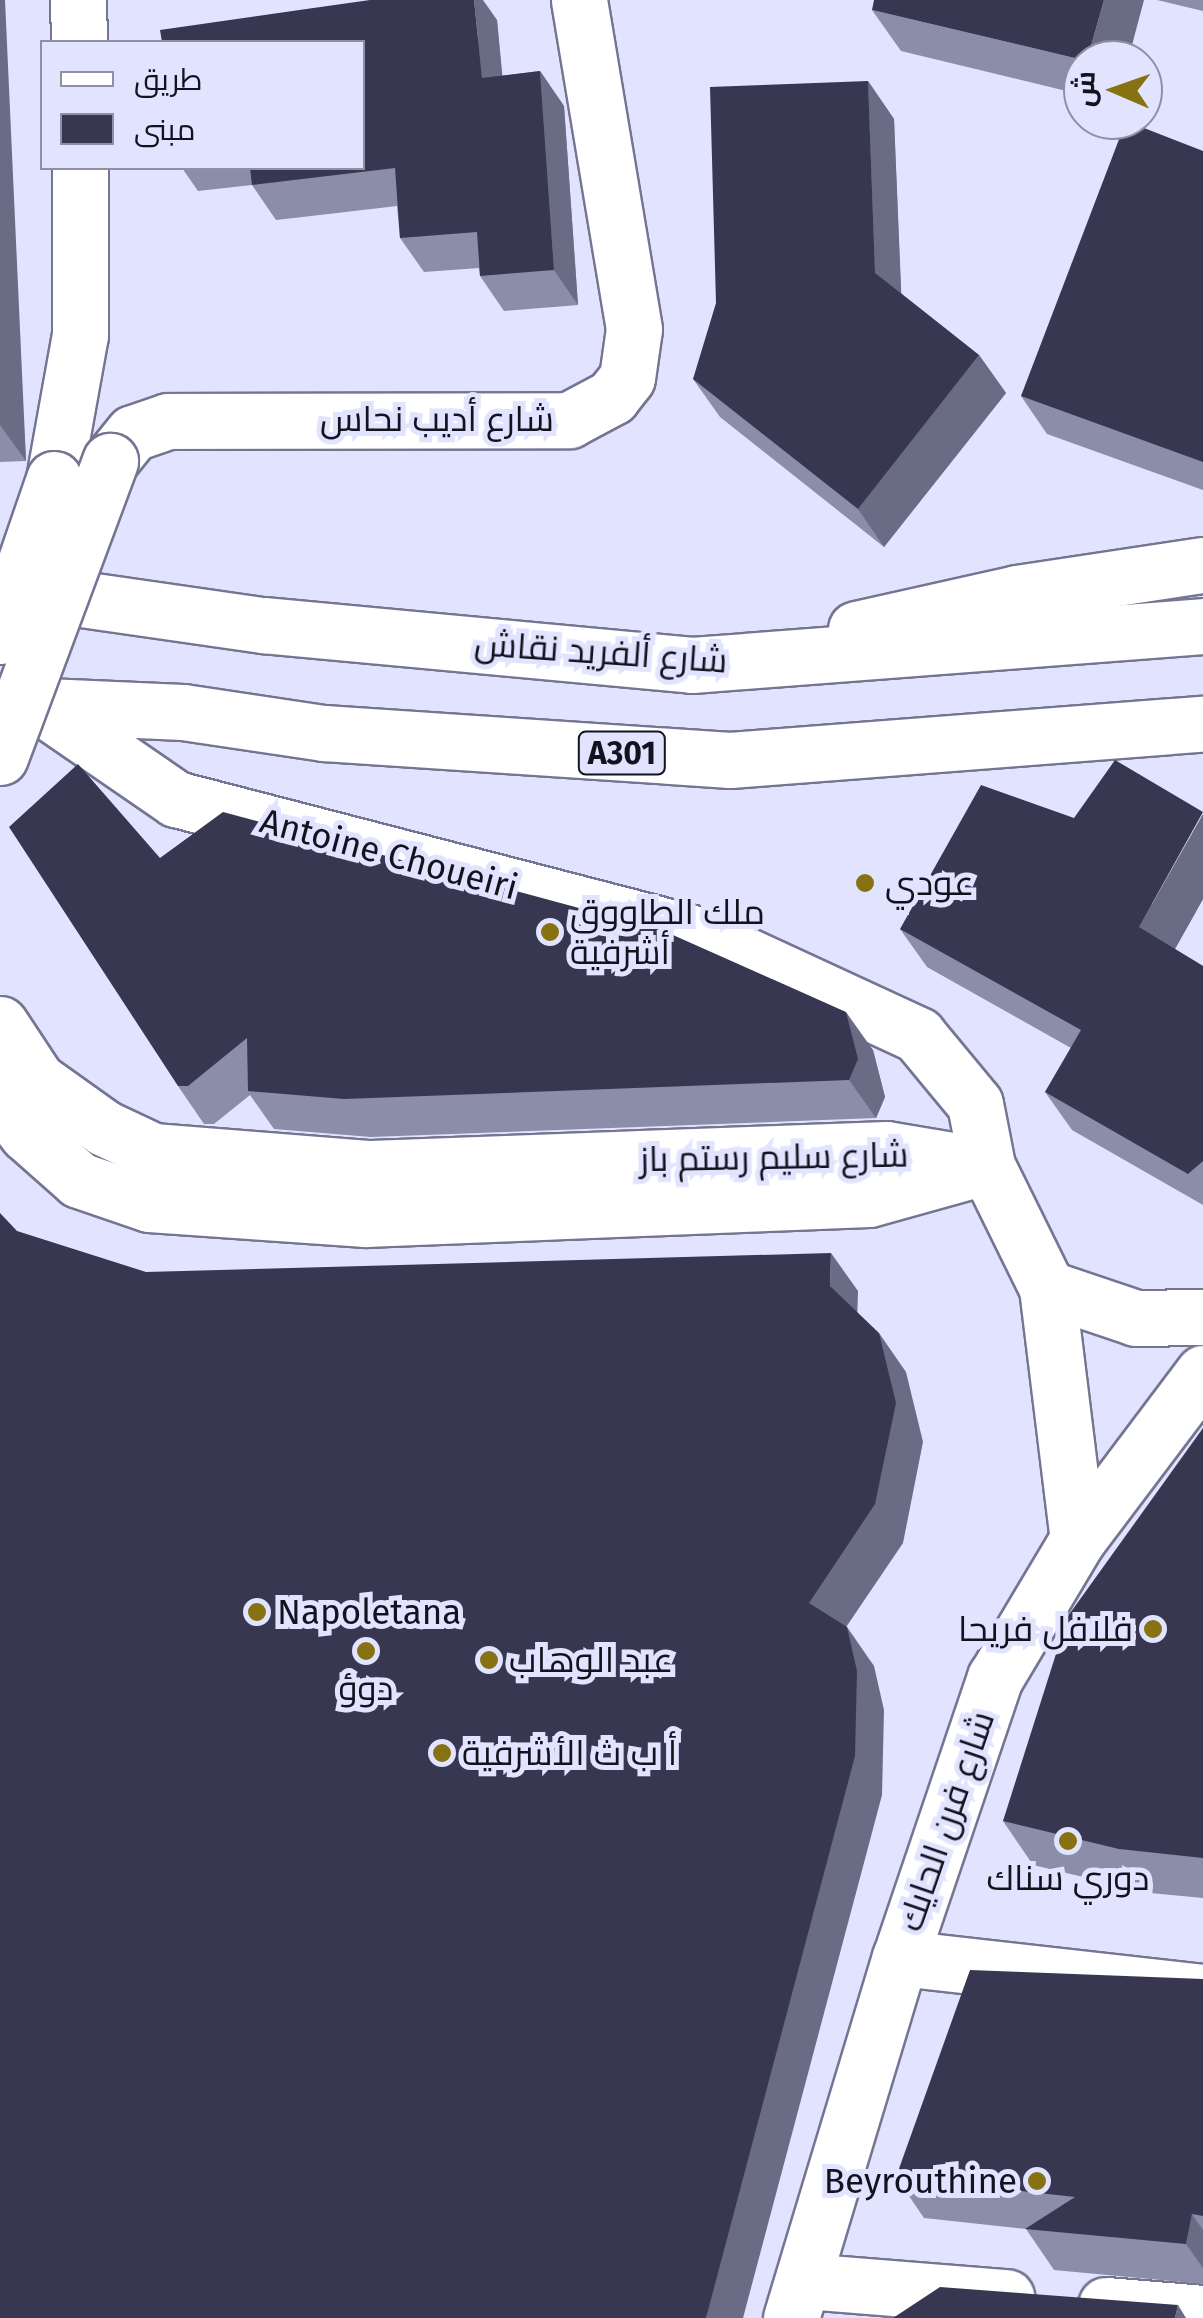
<!DOCTYPE html>
<html>
<head>
<meta charset="utf-8">
<style>
	body { margin:0 }
	#map { position:relative; width:1203px; height:2318px; overflow:hidden; background:#e2e3fe; font-family:"Fira Sans",Cairo,sans-serif }
	div>[style] { position:absolute }
	[style*='--x'] { left:calc(var(--x)*1px); top:calc(var(--y)*1px); width:calc(var(--w)*1px); rotate:calc(var(--a)*1deg) }
	.roads { filter:drop-shadow(2px 0 #747592) drop-shadow(-2px 0 #747592) drop-shadow(0 2px #747592) drop-shadow(0 -2px #747592) }
	.street>* { height:55px; margin:-27.5px; padding:0 27.5px; transform-origin:27.5px; border-radius:27.5px; background:#fff }
	.secondary>* { height:55px; margin:-27.5px; padding:0 27.5px; transform-origin:27.5px; border-radius:27.5px; background:#fff }
	.highway>* { height:55px; margin:-27.5px; padding:0 27.5px; transform-origin:27.5px; border-radius:27.5px; background:#fff }
	.bridges { filter:drop-shadow(2px 0 #747592) drop-shadow(-2px 0 #747592) drop-shadow(0 2px #747592) drop-shadow(0 -2px #747592) }
	.street-bridge>* { height:55px; margin:-27.5px; padding:0 27.5px; transform-origin:27.5px; border-radius:27.5px; background:#fff }
	.wall>* { inset:0; background:#8c8da8 }
	.shaded-wall>* { inset:0; background:#6a6b85 }
	.building>* { inset:0; background:#373751 }
	.dots>* { width:28px; height:28px; translate:-50% -50%; box-sizing:border-box; border:5px solid #e2e3fe; border-radius:50% }
	span { translate:-50% -50%; white-space:nowrap; text-align:center; line-height:1.15; -webkit-text-stroke:10px #e2e3fe; paint-order:stroke }
	.shield-label span { padding:2px 8px; background:#e2e3fe; border:2px solid; border-radius:8px; -webkit-text-stroke-width:0 }
	.shield-label { font-size:32px; color:#12131e; font-weight:700 }
	.street-label { font-size:35px; color:#12131e }
	.poi-label { font-size:35px; color:#12131e }
	.left { translate:0 -50%; text-align:left }
	.right { translate:-100% -50%; text-align:right }
	.legend { position:absolute; left:40px; top:40px; width:325px; height:130px; box-sizing:border-box; background:#e2e3fe; border:2px solid #8f90a4; margin:0; padding:12px 18px; list-style:none; font-size:30px; color:#12131e }
	.legend li { display:flex; align-items:center; gap:20px; height:50px }
	.legend b { width:50px; border:2px solid #8f90a4 }
	.north { position:absolute; left:1063px; top:40px; width:100px; height:100px; box-sizing:border-box; background:#e2e3fe; border:2px solid #8f90a4; border-radius:50%; rotate:272deg; font-size:28px; font-weight:700; line-height:40px; text-align:center; color:#12131e }
	.north::after { content:''; display:block; margin:auto; width:35px; height:45px; background:#877213; clip-path:polygon(50% 0,100% 100%,50% 72%,0 100%) }
</style>
</head>
<body>
<div id="map">
	<div class="roads">
		<div class="street">
			<i style="--x:78;--y:0;--w:42;--a:88.6"></i>
			<i style="--x:110;--y:461;--w:36;--a:-51"></i>
			<i style="--x:133;--y:433;--w:37;--a:-19"></i>
			<i style="--x:168;--y:421;--w:401;--a:-0.1"></i>
			<i style="--x:569;--y:420;--w:49;--a:-28.1"></i>
			<i style="--x:612;--y:397;--w:24;--a:-52"></i>
			<i style="--x:627;--y:378;--w:49;--a:-81.9"></i>
			<i style="--x:634;--y:329;--w:334;--a:-99.5"></i>
			<i style="--x:54;--y:479;--w:146;--a:-79.8"></i>
			<i style="--x:80;--y:335;--w:167;--a:-90"></i>
			<i style="--x:0;--y:1024;--w:67;--a:56.5"></i>
			<i style="--x:37;--y:1080;--w:82;--a:35.6"></i>
			<i style="--x:104;--y:1128;--w:54;--a:25.1"></i>
			<i style="--x:153;--y:1151;--w:218;--a:4.5"></i>
			<i style="--x:370;--y:1168;--w:517;--a:-2.1"></i>
			<i style="--x:887;--y:1149;--w:101;--a:9.6"></i>
			<i style="--x:0;--y:1099;--w:44;--a:52.4"></i>
			<i style="--x:27;--y:1134;--w:69;--a:41.5"></i>
			<i style="--x:79;--y:1180;--w:74;--a:18.9"></i>
			<i style="--x:149;--y:1204;--w:217;--a:4"></i>
			<i style="--x:365;--y:1219;--w:504;--a:-2.27"></i>
			<i style="--x:869;--y:1199;--w:108;--a:-15.6"></i>
			<i style="--x:900;--y:1958;--w:305;--a:6.4"></i>
		</div>
		<div class="secondary">
			<i style="--x:42;--y:707;--w:163;--a:34.5"></i>
			<i style="--x:176;--y:799;--w:545;--a:14.55"></i>
			<i style="--x:704;--y:936;--w:236;--a:24.8"></i>
			<i style="--x:918;--y:1035;--w:89;--a:50.4"></i>
			<i style="--x:975;--y:1104;--w:63;--a:79"></i>
			<i style="--x:987;--y:1166;--w:136;--a:63.8"></i>
			<i style="--x:1047;--y:1288;--w:253;--a:83"></i>
			<i style="--x:1047;--y:1288;--w:94;--a:18.6"></i>
			<i style="--x:1136;--y:1318;--w:67;--a:-0.9"></i>
			<i style="--x:806;--y:2281;--w:201;--a:4.6"></i>
			<i style="--x:1106;--y:2305;--w:97;--a:4.7"></i>
			<i style="--x:791;--y:2318;--w:376;--a:-73.2"></i>
			<i style="--x:900;--y:1958;--w:296;--a:-71.3"></i>
			<i style="--x:995;--y:1678;--w:162;--a:-59.2"></i>
			<i style="--x:1078;--y:1539;--w:208;--a:-53"></i>
		</div>
		<div class="highway">
			<i style="--x:12;--y:589;--w:254;--a:8.2"></i>
			<i style="--x:263;--y:625;--w:431;--a:5.3"></i>
			<i style="--x:692;--y:665;--w:512;--a:-4.36"></i>
			<i style="--x:856;--y:629;--w:165;--a:-12.6"></i>
			<i style="--x:1017;--y:593;--w:188;--a:-8.6"></i>
			<i style="--x:0;--y:704;--w:183;--a:2.5"></i>
			<i style="--x:183;--y:712;--w:143;--a:8.5"></i>
			<i style="--x:324;--y:733;--w:407;--a:3.8"></i>
			<i style="--x:730;--y:760;--w:474;--a:-4.4"></i>
		</div>
	</div>
	<div class="bridges">
		<div class="street-bridge">
			<i style="--x:0;--y:636;--w:166;--a:-71"></i>
			<i style="--x:0;--y:757;--w:316;--a:-69.6"></i>
		</div>
	</div>
	<div class="wall">
		<i style="clip-path:polygon(0 0,26px 461px,0 462px)"></i>
		<i style="clip-path:polygon(1157px 0,1203px 0,1203px 11px)"></i>
		<i style="clip-path:polygon(872px 10px,1083px 60px,1083px 95px,901px 51px)"></i>
		<i style="clip-path:polygon(497px 20px,502px 76px,540px 71px,564px 106px,578px 305px,504px 311px,480px 276px,479px 268px,424px 272px,400px 238px,397px 206px,276px 220px,252px 185px,198px 191px,182px 168px,362px 168px)"></i>
		<i style="clip-path:polygon(868px 81px,894px 119px,901px 293px,979px 355px,1006px 393px,884px 547px,720px 417px,693px 379px)"></i>
		<i style="clip-path:polygon(1203px 151px,1203px 490px,1047px 434px,1021px 396px)"></i>
		<i style="clip-path:polygon(160px 858px,873px 1050px,885px 1097px,876px 1118px,371px 1137px,274px 1129px,250px 1095px,214px 1124px,204px 1124px,178px 1086px)"></i>
		<i style="clip-path:polygon(1203px 899px,1175px 949px,1203px 966px,1203px 1205px,1072px 1130px,1045px 1092px,1071px 1048px,927px 967px,900px 929px)"></i>
		<i style="clip-path:polygon(1203px 1428px,1203px 1898px,1150px 1893px,1033px 1865px,1003px 1821px)"></i>
		<i style="clip-path:polygon(1203px 1979px,1203px 2284px,1054px 2270px,1026px 2229px,924px 2218px,896px 2177px)"></i>
	</div>
	<div class="shaded-wall">
		<i style="clip-path:polygon(0 0,5px 0,26px 461px,0 425px)"></i>
		<i style="clip-path:polygon(474px 0,483px 0,497px 20px,506px 113px,482px 78px)"></i>
		<i style="clip-path:polygon(1104px 0,1144px 0,1128px 60px,1087px 60px)"></i>
		<i style="clip-path:polygon(540px 71px,564px 106px,578px 305px,554px 270px)"></i>
		<i style="clip-path:polygon(868px 81px,894px 119px,902px 311px,875px 273px)"></i>
		<i style="clip-path:polygon(979px 355px,1006px 393px,884px 547px,858px 509px)"></i>
		<i style="clip-path:polygon(1203px 814px,1203px 899px,1166px 965px,1139px 927px)"></i>
		<i style="clip-path:polygon(846px 1012px,873px 1050px,885px 1097px,876px 1118px,849px 1080px)"></i>
		<i style="clip-path:polygon(831px 1253px,858px 1291px,857px 1325px,830px 1286px)"></i>
		<i style="clip-path:polygon(879px 1333px,906px 1372px,923px 1442px,903px 1543px,836px 1642px,809px 1603px)"></i>
		<i style="clip-path:polygon(847px 1627px,874px 1666px,884px 1710px,882px 1795px,743px 2318px,706px 2318px)"></i>
		<i style="clip-path:polygon(1192px 2214px,1203px 2230px,1203px 2268px,1186px 2244px)"></i>
		<i style="clip-path:polygon(1178px 2305px,1186px 2318px,1175px 2318px)"></i>
	</div>
	<div class="building">
		<i style="clip-path:polygon(370px 0,474px 0,482px 78px,540px 71px,554px 270px,480px 276px,477px 232px,400px 238px,395px 168px,252px 185px,250px 168px,362px 168px,362px 42px,162px 42px,160px 30px)"></i>
		<i style="clip-path:polygon(874px 0,1104px 0,1087px 60px,1083px 60px,872px 10px)"></i>
		<i style="clip-path:polygon(868px 81px,875px 273px,979px 355px,858px 509px,693px 379px,716px 303px,710px 87px)"></i>
		<i style="clip-path:polygon(1126px 121px,1203px 151px,1203px 462px,1021px 396px)"></i>
		<i style="clip-path:polygon(1115px 760px,1203px 812px,1139px 927px,1203px 966px,1203px 1161px,1188px 1174px,1045px 1092px,1081px 1030px,900px 929px,981px 785px,1074px 818px)"></i>
		<i style="clip-path:polygon(78px 764px,160px 858px,223px 812px,664px 931px,846px 1012px,858px 1059px,849px 1080px,344px 1099px,248px 1091px,247px 1038px,188px 1086px,178px 1086px,9px 827px)"></i>
		<i style="clip-path:polygon(0 1213px,17px 1231px,146px 1272px,831px 1253px,830px 1286px,879px 1333px,896px 1403px,875px 1504px,809px 1603px,847px 1627px,857px 1671px,855px 1756px,706px 2318px,0 2318px)"></i>
		<i style="clip-path:polygon(1203px 1428px,1203px 1858px,1119px 1849px,1003px 1821px,1068px 1616px)"></i>
		<i style="clip-path:polygon(970px 1970px,1203px 1979px,1203px 2216px,1192px 2214px,1186px 2244px,1025px 2229px,1075px 2197px,896px 2177px)"></i>
		<i style="clip-path:polygon(940px 2287px,1178px 2305px,1175px 2318px,893px 2318px)"></i>
	</div>
	<div class="dots">
		<i style="left:865px;top:883px;background:#877213"></i>
		<i style="left:550px;top:932px;background:#877213"></i>
		<i style="left:257px;top:1612px;background:#877213"></i>
		<i style="left:1153px;top:1629px;background:#877213"></i>
		<i style="left:366px;top:1651px;background:#877213"></i>
		<i style="left:489px;top:1660px;background:#877213"></i>
		<i style="left:442px;top:1753px;background:#877213"></i>
		<i style="left:1068px;top:1841px;background:#877213"></i>
		<i style="left:1037px;top:2181px;background:#877213"></i>
	</div>
	<div class="shield-label">
		<span style="left:622px;top:753px">A301</span>
	</div>
	<div class="street-label">
		<span style="left:437px;top:419px">شارع أديب نحاس</span>
		<span style="left:601px;top:652px;rotate:4deg">شارع ألفريد نقاش</span>
		<span style="left:389px;top:854px;rotate:15deg">Antoine Choueiri</span>
		<span style="left:774px;top:1157px;rotate:-1deg">شارع سليم رستم باز</span>
		<span style="left:946px;top:1821px;rotate:-71deg">شارع فرن الحايك</span>
	</div>
	<div class="poi-label">
		<span class="left" style="left:885px;top:883px">عودي</span>
		<span class="left" style="left:570px;top:932px">ملك الطاووق<br>أشرفية</span>
		<span class="left" style="left:277px;top:1612px">Napoletana</span>
		<span class="right" style="left:1133px;top:1629px">فلافل فريحا</span>
		<span class="left" style="left:509px;top:1660px">عبد الوهاب</span>
		<span style="left:366px;top:1688px">دوؤ</span>
		<span class="left" style="left:462px;top:1753px">أ ب ث الأشرفية</span>
		<span style="left:1068px;top:1878px">دوري سناك</span>
		<span class="right" style="left:1017px;top:2181px">Beyrouthine</span>
	</div>
	<ul class="legend">
	<li><b style="height:12px;background:#fff"></b>طريق</li>
	<li><b style="height:28px;background:#373751"></b>مبنى</li>
	</ul>
	<div class="north">ش</div>
</div>
</body>
</html>
